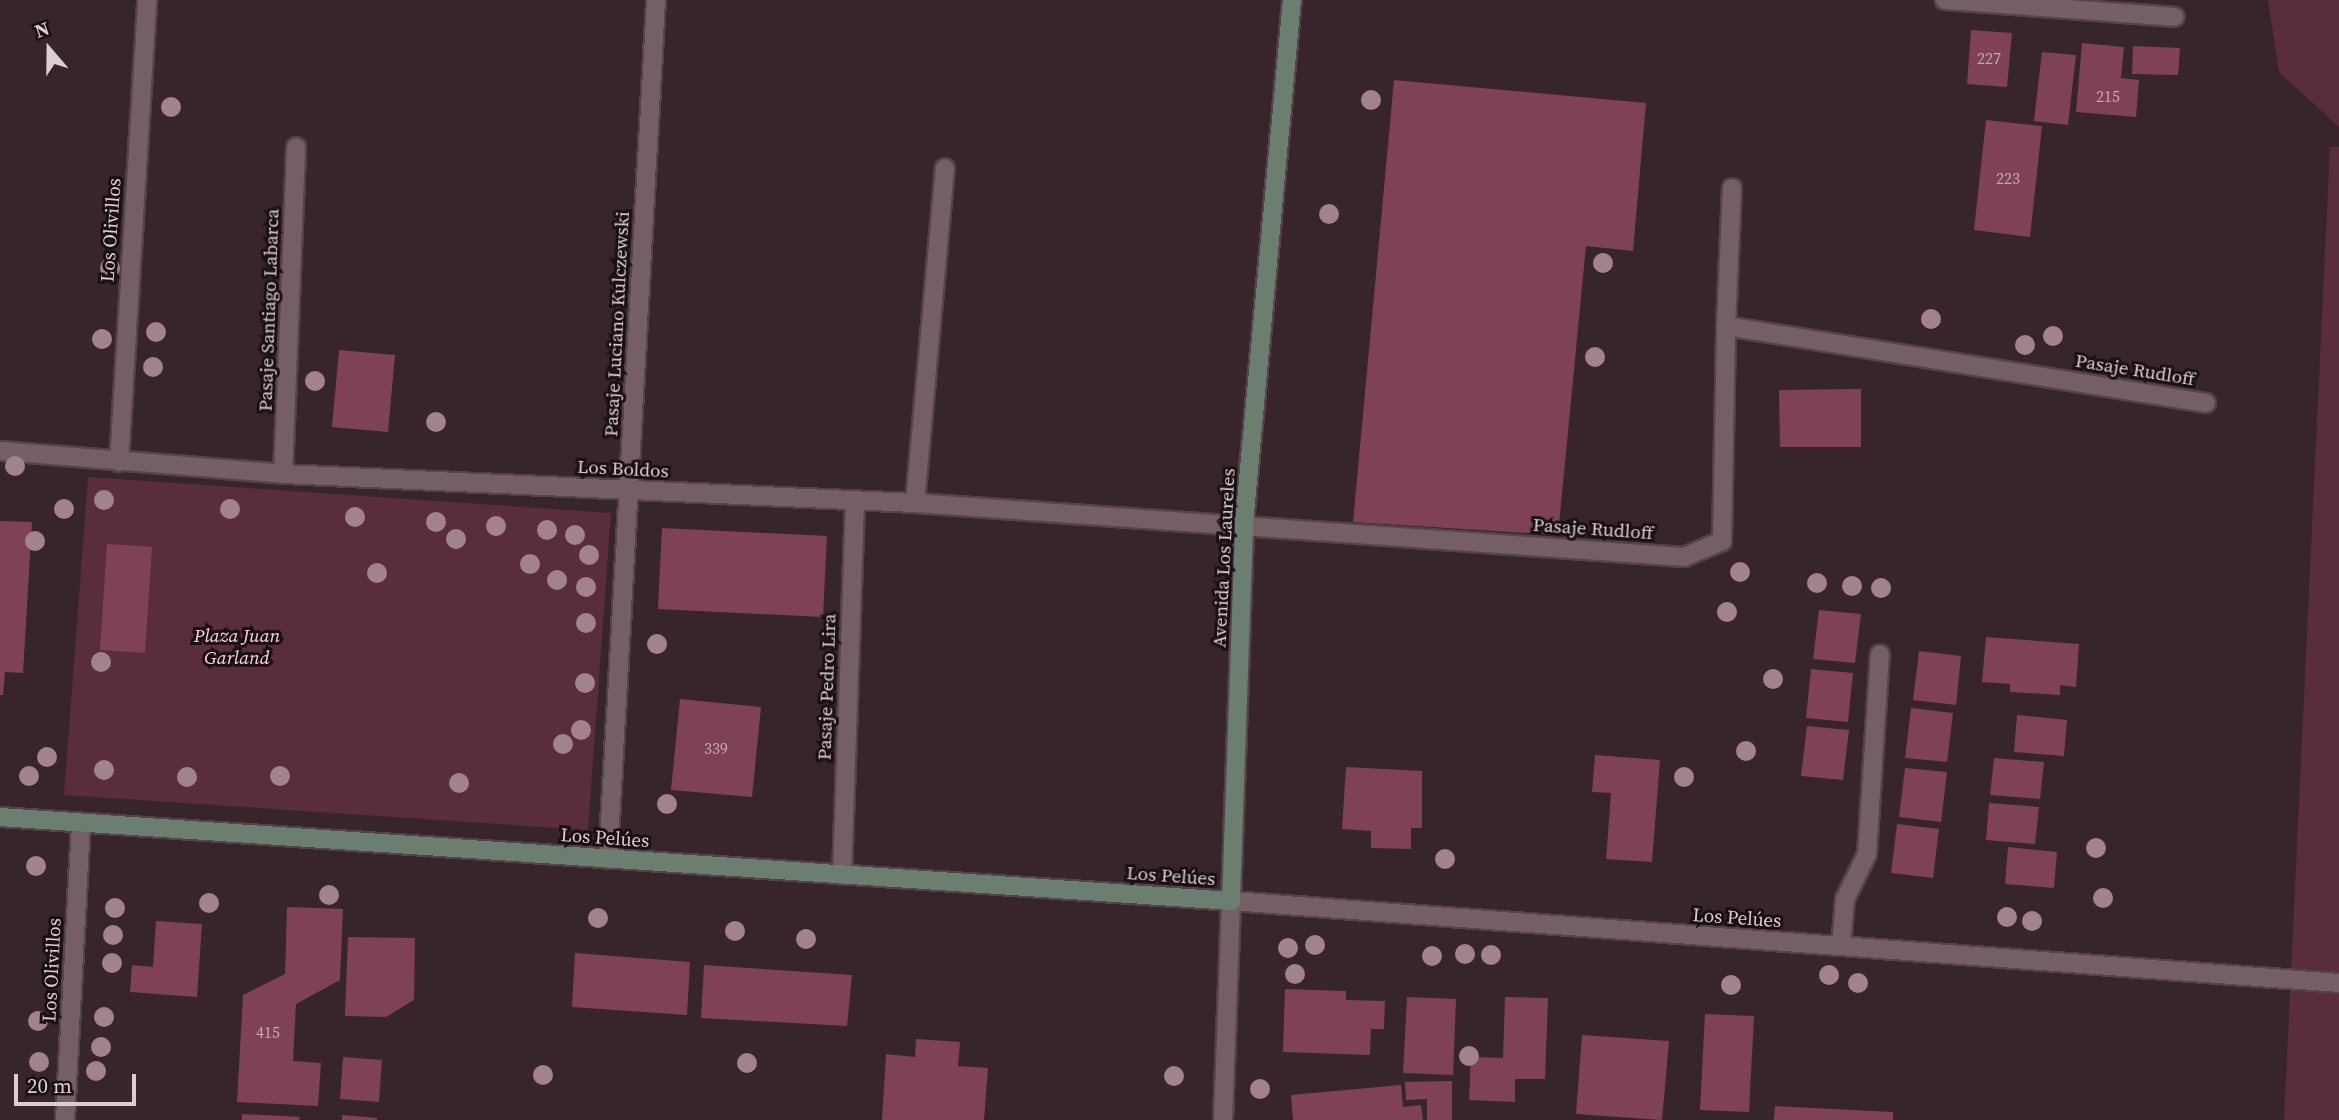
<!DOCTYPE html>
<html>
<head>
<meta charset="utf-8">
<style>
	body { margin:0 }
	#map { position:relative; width:2339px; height:1120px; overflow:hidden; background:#38242b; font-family:"Source Serif 4",serif }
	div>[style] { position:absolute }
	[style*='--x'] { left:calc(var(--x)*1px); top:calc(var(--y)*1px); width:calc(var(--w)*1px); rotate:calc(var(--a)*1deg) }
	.green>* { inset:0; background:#592d3d }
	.building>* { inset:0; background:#7f4157 }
	.roads { filter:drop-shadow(2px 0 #544348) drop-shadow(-2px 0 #544348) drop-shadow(0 2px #544348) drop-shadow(0 -2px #544348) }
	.lane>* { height:18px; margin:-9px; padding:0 9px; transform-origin:9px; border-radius:9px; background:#765e65 }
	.street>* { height:18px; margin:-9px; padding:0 9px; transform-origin:9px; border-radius:9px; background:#765e65 }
	.secondary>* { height:18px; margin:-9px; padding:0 9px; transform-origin:9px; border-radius:9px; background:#6c7e70 }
	.trees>* { width:20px; height:20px; margin:-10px; border-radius:50%; background:#a2838d }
	span { translate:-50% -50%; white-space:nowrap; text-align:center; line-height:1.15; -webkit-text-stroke:6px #1a1013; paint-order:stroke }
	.number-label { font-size:16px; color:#c4aab2 }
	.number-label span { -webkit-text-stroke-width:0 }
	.street-label { font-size:19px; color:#dbcdd1 }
	.park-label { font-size:19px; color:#f9d1dd; font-style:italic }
	.north { position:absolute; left:14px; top:14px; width:70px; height:70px; -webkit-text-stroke:5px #1a1013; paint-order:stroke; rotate:340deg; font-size:19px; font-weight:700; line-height:28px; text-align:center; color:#dbcdd1 }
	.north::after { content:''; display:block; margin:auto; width:24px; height:32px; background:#dbcdd1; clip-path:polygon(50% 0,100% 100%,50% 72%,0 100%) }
	.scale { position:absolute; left:14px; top:1074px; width:122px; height:32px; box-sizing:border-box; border:4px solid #dbcdd1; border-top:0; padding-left:9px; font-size:21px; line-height:24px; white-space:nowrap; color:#dbcdd1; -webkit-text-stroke:5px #1a1013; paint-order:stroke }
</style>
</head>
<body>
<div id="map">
	<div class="green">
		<i style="clip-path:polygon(2268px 0,2339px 0,2339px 127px,2279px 72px)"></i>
		<i style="clip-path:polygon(2330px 147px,2339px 147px,2339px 1120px,2284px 1120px)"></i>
		<i style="clip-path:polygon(88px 477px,611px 513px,588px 830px,64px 795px)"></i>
	</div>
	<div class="building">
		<i style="clip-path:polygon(1971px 30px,2012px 33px,2007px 87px,1967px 84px)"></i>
		<i style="clip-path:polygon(2082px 43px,2124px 47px,2121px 78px,2139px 80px,2136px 117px,2076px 112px)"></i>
		<i style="clip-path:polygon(2133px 46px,2180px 48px,2178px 75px,2132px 74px)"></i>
		<i style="clip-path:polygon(2042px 52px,2076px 55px,2068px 125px,2034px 121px)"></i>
		<i style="clip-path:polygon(1394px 80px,1646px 103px,1633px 251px,1586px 246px,1558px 535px,1353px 522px)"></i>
		<i style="clip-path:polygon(1986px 120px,2042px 126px,2030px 237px,1974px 230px)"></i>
		<i style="clip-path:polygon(339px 350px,395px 355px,388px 432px,332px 427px)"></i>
		<i style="clip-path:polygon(1861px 389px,1861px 447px,1780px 447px,1779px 390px)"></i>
		<i style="clip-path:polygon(0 521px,32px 522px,23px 673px,5px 672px,3px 695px,0 695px)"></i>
		<i style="clip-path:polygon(662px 528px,827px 536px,823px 617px,658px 609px)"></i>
		<i style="clip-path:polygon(107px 544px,152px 547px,145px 653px,100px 650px)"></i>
		<i style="clip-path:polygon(1819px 610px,1861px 614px,1855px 663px,1813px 659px)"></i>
		<i style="clip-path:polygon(1986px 637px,2079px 644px,2076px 687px,2060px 685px,2060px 695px,2010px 692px,2010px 684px,1982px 682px)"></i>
		<i style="clip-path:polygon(1919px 651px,1961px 656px,1956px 705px,1913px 700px)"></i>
		<i style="clip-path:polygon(1811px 669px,1853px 673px,1848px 722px,1806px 718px)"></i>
		<i style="clip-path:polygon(680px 699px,761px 707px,752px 797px,671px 790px)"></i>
		<i style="clip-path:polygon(1911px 708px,1953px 713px,1947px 762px,1905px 758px)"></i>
		<i style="clip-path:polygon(2017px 715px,2067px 720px,2064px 756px,2014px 752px)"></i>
		<i style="clip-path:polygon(1807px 726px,1849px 730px,1843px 780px,1801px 776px)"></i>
		<i style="clip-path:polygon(1595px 755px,1660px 760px,1652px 862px,1606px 859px,1611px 793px,1592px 792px)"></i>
		<i style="clip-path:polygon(1994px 758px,2044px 762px,2040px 799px,1990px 795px)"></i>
		<i style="clip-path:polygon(1346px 767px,1422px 771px,1422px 828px,1411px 828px,1411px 849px,1371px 848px,1371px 831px,1342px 829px)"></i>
		<i style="clip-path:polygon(1905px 768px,1947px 772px,1941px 822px,1899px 817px)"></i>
		<i style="clip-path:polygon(1989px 803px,2039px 807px,2035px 844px,1986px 840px)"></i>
		<i style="clip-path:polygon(1897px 824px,1939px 829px,1933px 878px,1891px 873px)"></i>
		<i style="clip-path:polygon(2008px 847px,2057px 852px,2054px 888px,2005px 884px)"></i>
		<i style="clip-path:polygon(287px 907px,343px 909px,340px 980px,296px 1004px,293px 1061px,321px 1063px,318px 1106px,237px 1102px,243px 995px,285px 974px)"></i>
		<i style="clip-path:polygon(156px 921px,202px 924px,197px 997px,130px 992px,132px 965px,153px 967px)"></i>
		<i style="clip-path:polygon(348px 937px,415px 938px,414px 1000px,386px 1017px,345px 1016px)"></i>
		<i style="clip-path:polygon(575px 953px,690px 962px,687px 1015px,572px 1007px)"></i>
		<i style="clip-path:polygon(704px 965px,852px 975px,847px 1026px,701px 1018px)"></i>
		<i style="clip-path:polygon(1285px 989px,1346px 991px,1346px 1000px,1385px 1001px,1384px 1029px,1371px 1029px,1370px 1055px,1283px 1052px)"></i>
		<i style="clip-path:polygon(1407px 997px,1456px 999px,1453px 1075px,1403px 1073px)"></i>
		<i style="clip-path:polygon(1505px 997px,1548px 998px,1545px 1079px,1515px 1079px,1515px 1102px,1469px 1100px,1471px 1057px,1503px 1058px)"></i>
		<i style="clip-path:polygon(1705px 1014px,1754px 1016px,1749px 1112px,1700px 1110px)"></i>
		<i style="clip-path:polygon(1582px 1035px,1669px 1041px,1662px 1120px,1576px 1114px)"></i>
		<i style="clip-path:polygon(916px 1039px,960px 1042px,958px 1066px,988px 1068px,984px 1120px,882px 1120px,886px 1054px,915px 1057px)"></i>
		<i style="clip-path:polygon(343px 1057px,382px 1060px,379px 1102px,340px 1099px)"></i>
		<i style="clip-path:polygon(1452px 1081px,1452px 1120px,1427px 1120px,1427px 1099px,1406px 1100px,1405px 1082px)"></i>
		<i style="clip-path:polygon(1401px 1085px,1403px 1107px,1421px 1105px,1423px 1120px,1293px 1120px,1291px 1095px)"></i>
		<i style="clip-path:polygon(1775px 1106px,1893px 1112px,1893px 1120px,1774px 1120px)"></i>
		<i style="clip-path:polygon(242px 1114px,300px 1117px,299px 1120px,242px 1120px)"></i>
		<i style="clip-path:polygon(342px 1115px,377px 1118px,377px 1120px,342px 1120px)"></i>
	</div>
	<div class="roads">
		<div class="lane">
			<i style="--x:1841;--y:946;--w:47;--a:-85.1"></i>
			<i style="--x:1845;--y:899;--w:50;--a:-63.9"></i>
			<i style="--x:1867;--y:854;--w:200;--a:-86.3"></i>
		</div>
		<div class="street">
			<i style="--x:1945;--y:0;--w:230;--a:4.2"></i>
			<i style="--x:1726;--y:326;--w:486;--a:9.1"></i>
			<i style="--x:0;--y:451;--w:284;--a:4.6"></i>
			<i style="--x:283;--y:474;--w:633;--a:2.63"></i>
			<i style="--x:915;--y:503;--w:771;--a:4.02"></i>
			<i style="--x:1684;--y:557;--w:41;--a:-22.8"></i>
			<i style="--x:1722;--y:541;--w:215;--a:-88.9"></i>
			<i style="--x:1726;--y:326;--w:138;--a:-87.5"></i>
			<i style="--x:119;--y:462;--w:463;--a:-86.5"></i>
			<i style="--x:283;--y:474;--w:327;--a:-87.7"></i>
			<i style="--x:915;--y:503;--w:336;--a:-84.9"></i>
			<i style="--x:608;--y:859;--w:860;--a:-86.8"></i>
			<i style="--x:842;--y:875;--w:375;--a:-88"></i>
			<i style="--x:65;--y:1120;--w:297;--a:-86.9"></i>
			<i style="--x:1223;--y:1120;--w:219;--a:-87.9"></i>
			<i style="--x:1231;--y:901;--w:1111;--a:4.23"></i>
		</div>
		<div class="secondary">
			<i style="--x:0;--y:817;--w:1234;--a:3.9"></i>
			<i style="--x:1231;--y:901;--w:377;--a:-88"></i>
			<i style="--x:1244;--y:524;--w:526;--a:-84.77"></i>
		</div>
	</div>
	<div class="trees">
		<i style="left:1371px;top:100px"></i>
		<i style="left:171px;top:107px"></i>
		<i style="left:1329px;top:214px"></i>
		<i style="left:1603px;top:263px"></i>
		<i style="left:110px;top:268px"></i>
		<i style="left:1931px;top:319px"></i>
		<i style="left:156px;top:332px"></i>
		<i style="left:2053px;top:336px"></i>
		<i style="left:102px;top:339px"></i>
		<i style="left:2025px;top:345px"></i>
		<i style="left:1595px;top:357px"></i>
		<i style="left:153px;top:367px"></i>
		<i style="left:315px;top:381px"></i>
		<i style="left:436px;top:422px"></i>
		<i style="left:15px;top:466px"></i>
		<i style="left:104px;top:500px"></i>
		<i style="left:64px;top:509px"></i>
		<i style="left:230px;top:509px"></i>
		<i style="left:355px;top:517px"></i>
		<i style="left:436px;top:522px"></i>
		<i style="left:496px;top:526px"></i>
		<i style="left:547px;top:530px"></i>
		<i style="left:575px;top:535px"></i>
		<i style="left:456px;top:539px"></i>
		<i style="left:35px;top:541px"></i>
		<i style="left:589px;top:555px"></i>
		<i style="left:530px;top:564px"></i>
		<i style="left:1740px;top:572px"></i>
		<i style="left:377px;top:573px"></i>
		<i style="left:557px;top:580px"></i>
		<i style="left:1817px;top:583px"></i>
		<i style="left:1852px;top:586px"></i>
		<i style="left:586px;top:587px"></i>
		<i style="left:1881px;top:588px"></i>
		<i style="left:1727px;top:612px"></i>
		<i style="left:586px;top:623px"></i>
		<i style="left:657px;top:644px"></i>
		<i style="left:101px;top:662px"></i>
		<i style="left:1773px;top:679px"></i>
		<i style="left:585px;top:683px"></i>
		<i style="left:581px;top:730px"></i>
		<i style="left:563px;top:744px"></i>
		<i style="left:1746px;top:751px"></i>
		<i style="left:47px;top:757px"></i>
		<i style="left:104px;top:770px"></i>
		<i style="left:29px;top:776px"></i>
		<i style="left:280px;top:776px"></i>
		<i style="left:187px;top:777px"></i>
		<i style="left:1684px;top:777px"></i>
		<i style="left:459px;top:783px"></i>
		<i style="left:667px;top:804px"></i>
		<i style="left:2096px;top:848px"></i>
		<i style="left:1445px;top:859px"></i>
		<i style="left:36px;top:866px"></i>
		<i style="left:329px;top:895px"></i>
		<i style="left:2103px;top:898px"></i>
		<i style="left:209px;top:903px"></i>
		<i style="left:115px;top:908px"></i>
		<i style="left:2007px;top:917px"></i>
		<i style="left:598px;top:918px"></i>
		<i style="left:2032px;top:921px"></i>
		<i style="left:735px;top:931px"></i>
		<i style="left:113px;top:935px"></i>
		<i style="left:806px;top:939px"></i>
		<i style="left:1315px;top:945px"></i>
		<i style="left:1288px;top:948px"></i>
		<i style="left:1465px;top:954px"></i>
		<i style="left:1491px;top:955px"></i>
		<i style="left:1432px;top:956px"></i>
		<i style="left:112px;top:963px"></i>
		<i style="left:1295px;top:974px"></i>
		<i style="left:1829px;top:975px"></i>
		<i style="left:1858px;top:983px"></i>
		<i style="left:1731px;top:985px"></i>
		<i style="left:104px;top:1017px"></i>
		<i style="left:38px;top:1021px"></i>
		<i style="left:101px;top:1047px"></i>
		<i style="left:1469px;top:1056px"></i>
		<i style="left:39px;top:1062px"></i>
		<i style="left:747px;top:1063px"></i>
		<i style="left:96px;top:1071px"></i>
		<i style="left:543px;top:1075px"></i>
		<i style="left:1174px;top:1076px"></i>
		<i style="left:1260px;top:1089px"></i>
	</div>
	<div class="number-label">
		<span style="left:1989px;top:58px">227</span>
		<span style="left:2108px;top:96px">215</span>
		<span style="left:2008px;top:178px">223</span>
		<span style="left:716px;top:748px">339</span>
		<span style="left:268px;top:1032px">415</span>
	</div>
	<div class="street-label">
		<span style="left:111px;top:230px;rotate:-86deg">Los Olivillos</span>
		<span style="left:269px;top:310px;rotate:-88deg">Pasaje Santiago Labarca</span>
		<span style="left:617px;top:324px;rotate:-87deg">Pasaje Luciano Kulczewski</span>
		<span style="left:2135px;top:370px;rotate:9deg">Pasaje Rudloff</span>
		<span style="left:623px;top:469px;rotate:3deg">Los Boldos</span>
		<span style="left:1593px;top:529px;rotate:4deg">Pasaje Rudloff</span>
		<span style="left:1224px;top:558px;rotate:-87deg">Avenida Los Laureles</span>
		<span style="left:827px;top:687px;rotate:-88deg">Pasaje Pedro Lira</span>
		<span style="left:605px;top:838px;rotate:4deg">Los Pelúes</span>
		<span style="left:1171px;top:876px;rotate:4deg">Los Pelúes</span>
		<span style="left:1737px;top:918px;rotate:4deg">Los Pelúes</span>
		<span style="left:52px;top:970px;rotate:-87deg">Los Olivillos</span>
	</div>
	<div class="park-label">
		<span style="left:237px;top:647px">Plaza Juan<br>Garland</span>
	</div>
	<div class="north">N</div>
	<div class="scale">20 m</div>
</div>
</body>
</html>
